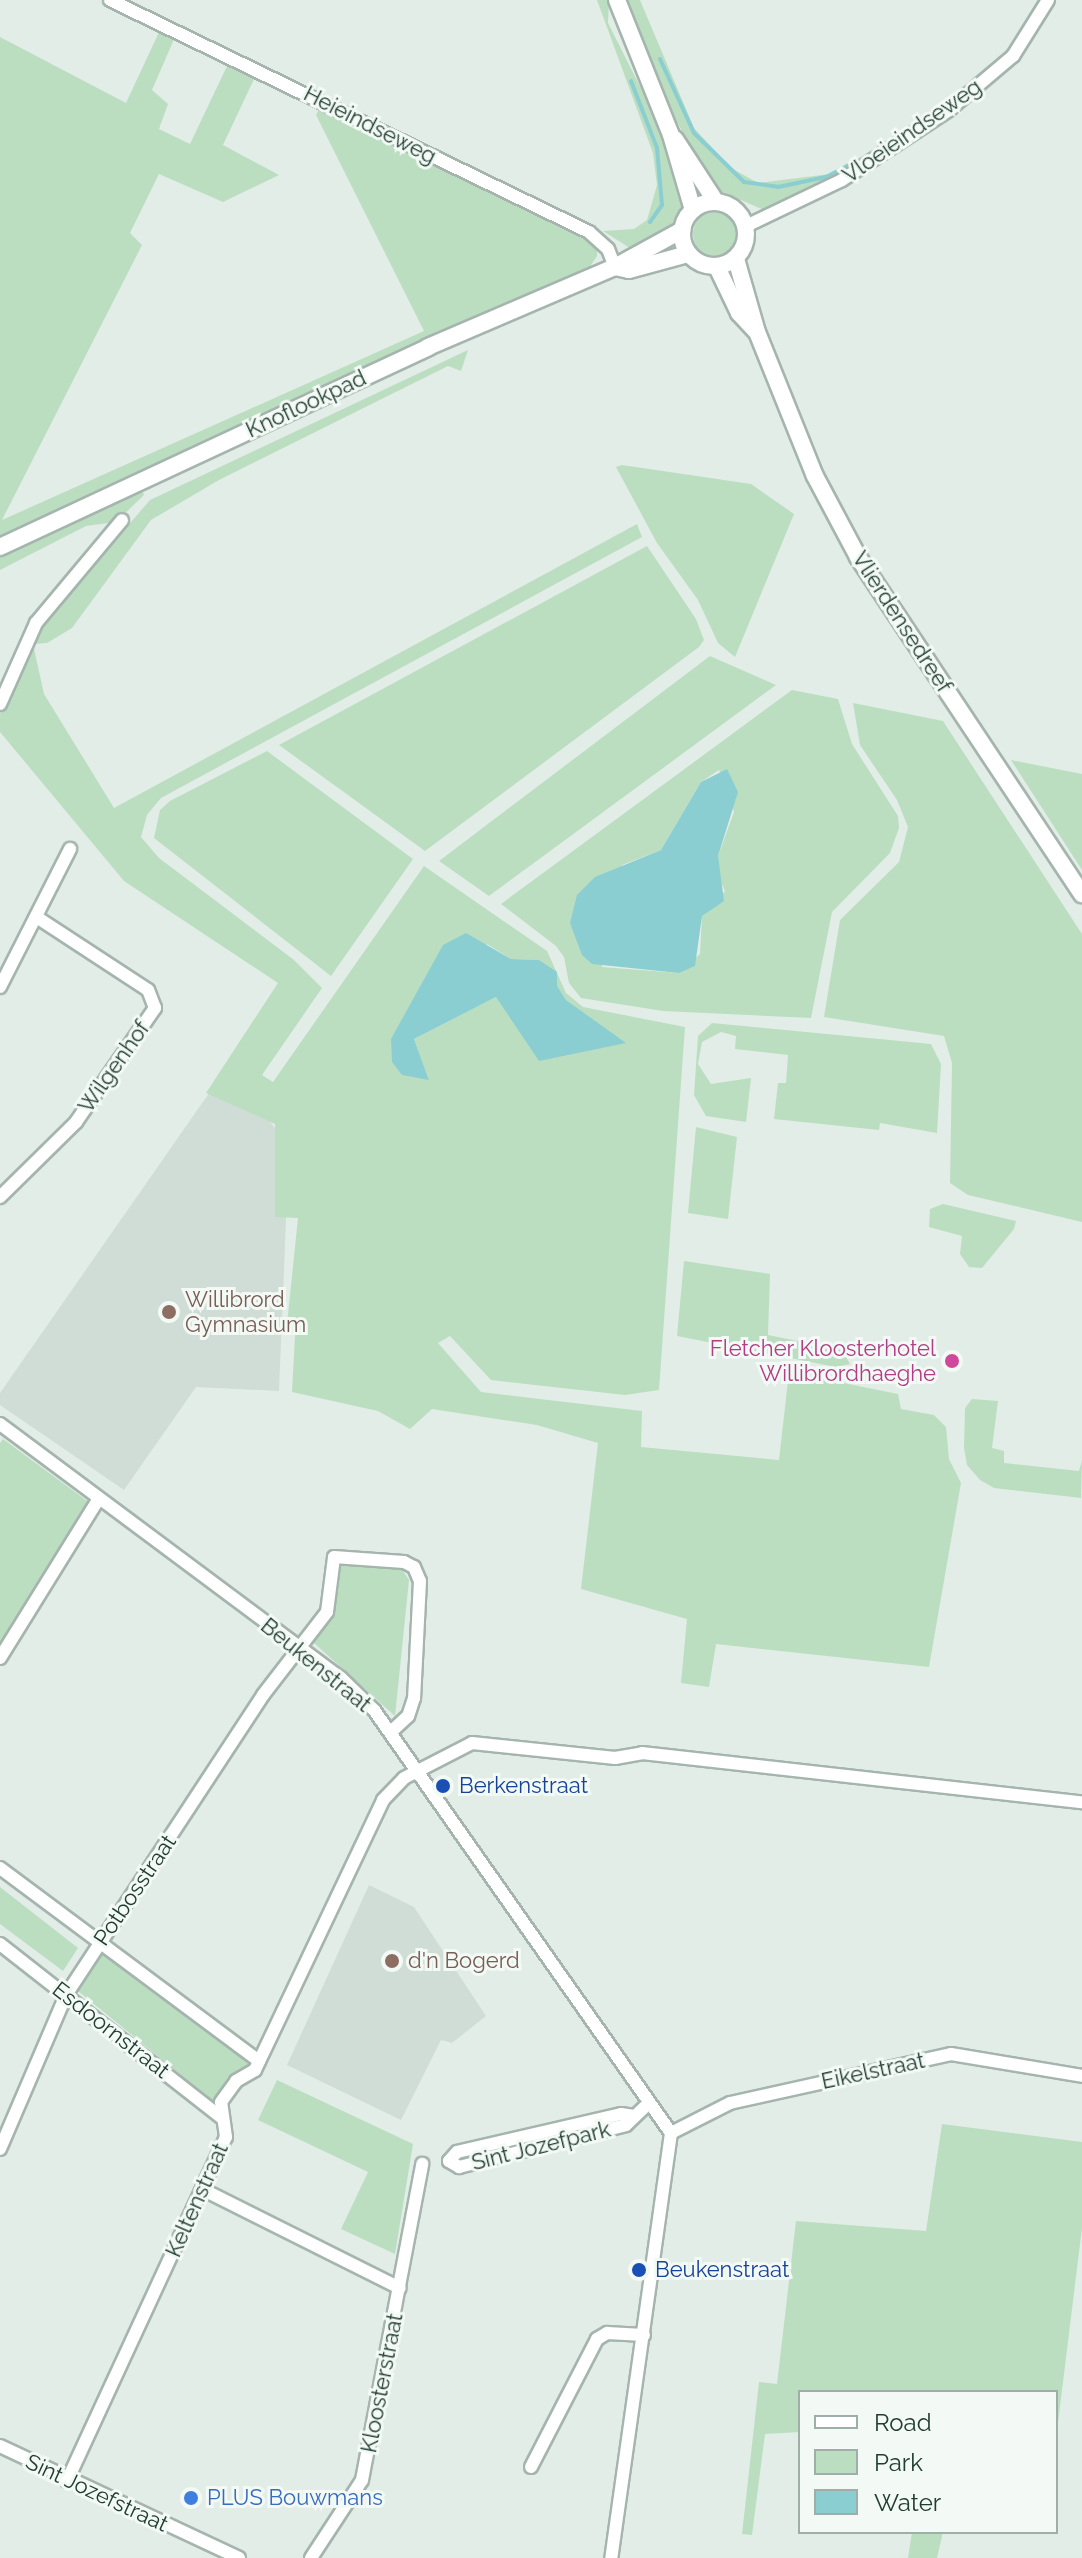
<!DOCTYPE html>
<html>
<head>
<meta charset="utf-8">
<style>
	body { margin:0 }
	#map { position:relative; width:1082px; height:2558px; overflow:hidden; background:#e2ede7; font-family:Raleway,sans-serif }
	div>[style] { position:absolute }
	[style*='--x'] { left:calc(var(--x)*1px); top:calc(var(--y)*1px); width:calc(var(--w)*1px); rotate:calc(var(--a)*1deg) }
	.built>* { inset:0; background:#d0ddd6 }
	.green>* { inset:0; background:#bbdec1 }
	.round { border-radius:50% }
	.water>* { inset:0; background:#8aced2 }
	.stream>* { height:4px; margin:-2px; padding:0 2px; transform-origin:2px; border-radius:2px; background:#8aced2 }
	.roads { filter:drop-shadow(2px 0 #a5b5ae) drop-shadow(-2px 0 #a5b5ae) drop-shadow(0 2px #a5b5ae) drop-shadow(0 -2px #a5b5ae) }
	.minor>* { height:12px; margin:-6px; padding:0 6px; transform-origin:6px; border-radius:6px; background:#fff }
	.secondary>* { height:16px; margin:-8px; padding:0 8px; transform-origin:8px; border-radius:8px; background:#fff }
	.secondary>.ring { margin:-8px; padding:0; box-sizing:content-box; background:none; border:16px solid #fff; border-radius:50% }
	.dots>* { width:22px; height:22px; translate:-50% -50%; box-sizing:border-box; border:4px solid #f3f9f5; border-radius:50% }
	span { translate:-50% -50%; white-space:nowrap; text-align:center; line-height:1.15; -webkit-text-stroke:6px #f3f9f5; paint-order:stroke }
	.street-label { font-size:22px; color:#223e34 }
	.education-label { font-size:22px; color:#785e54 }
	.left { translate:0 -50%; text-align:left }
	.hotel-label { font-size:22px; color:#b23c85 }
	.right { translate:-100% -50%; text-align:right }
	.transit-label { font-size:22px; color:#164399 }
	.shop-label { font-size:22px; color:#366cbe }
	.legend { position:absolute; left:798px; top:2390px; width:260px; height:144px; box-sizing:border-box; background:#f3f9f5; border:2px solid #9faea8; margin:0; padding:10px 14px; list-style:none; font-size:24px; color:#223e34 }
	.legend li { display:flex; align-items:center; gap:16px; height:40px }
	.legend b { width:40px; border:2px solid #9faea8 }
</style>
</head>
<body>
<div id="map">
	<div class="built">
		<i style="clip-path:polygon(221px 1076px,253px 1099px,289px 1147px,279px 1391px,196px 1387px,124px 1490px,0 1405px,0 1393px)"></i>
		<i style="clip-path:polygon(369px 1885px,414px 1907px,486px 2016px,452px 2043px,441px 2040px,401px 2120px,287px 2065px)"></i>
	</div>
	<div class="green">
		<i style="clip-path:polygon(597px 0,609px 0,608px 23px,663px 132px,685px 203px,674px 228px,633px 250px,603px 231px,634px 229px,647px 220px,657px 185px,653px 153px)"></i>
		<i style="clip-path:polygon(627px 0,640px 0,694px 128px,731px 168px,758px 183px,830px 174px,854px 159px,859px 167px,764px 210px,713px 188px,676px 120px)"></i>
		<i style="clip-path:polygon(160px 30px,175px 37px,152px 90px,168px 104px,159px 129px,190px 144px,228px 64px,255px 77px,223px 145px,279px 175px,223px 202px,159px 174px,130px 233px,142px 245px,2px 520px,424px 331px,316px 115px,320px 108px,590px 240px,597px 245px,597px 256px,589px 268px,463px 321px,0 538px,0 37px,126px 103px)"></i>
		<i class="round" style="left:693px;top:212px;width:44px;height:44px"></i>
		<i style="clip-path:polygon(evenodd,468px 350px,461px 371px,448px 366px,219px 480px,151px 520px,72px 628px,47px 643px,33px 644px,44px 694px,114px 808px,637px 524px,642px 537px,161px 798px,147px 815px,141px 837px,159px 858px,294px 960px,322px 988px,262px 1075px,273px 1082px,424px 866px,547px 951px,566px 993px,583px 1007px,685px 1027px,659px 1390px,625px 1395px,491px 1380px,450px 1336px,438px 1343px,481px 1392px,642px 1411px,641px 1447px,779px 1460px,789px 1372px,898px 1394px,901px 1409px,934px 1415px,946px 1427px,949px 1459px,961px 1483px,929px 1667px,716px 1644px,709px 1687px,681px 1683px,687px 1619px,581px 1589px,598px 1443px,537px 1425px,432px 1409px,410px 1429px,378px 1411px,292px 1392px,295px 1335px,286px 1334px,298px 1218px,275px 1217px,275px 1124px,206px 1093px,278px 983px,124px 881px,0 732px,0 714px,33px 643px,42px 625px,150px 500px,468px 350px,487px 944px,511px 959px,539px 960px,566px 1000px,625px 1043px,496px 997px,414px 1039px,429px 1080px,391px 1039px,487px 944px)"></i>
		<i style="clip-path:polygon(622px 465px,751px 484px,794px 514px,735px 657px,718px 643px,698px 600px,657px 543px,616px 467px)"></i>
		<i style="clip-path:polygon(142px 490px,144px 495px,116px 522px,86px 526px,0 570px,0 556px)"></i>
		<i style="clip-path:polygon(647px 546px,696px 619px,704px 640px,699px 647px,425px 851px,279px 745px)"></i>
		<i style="clip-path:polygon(710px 656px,776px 685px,489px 896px,439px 861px)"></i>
		<i style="clip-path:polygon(evenodd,792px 690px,838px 699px,852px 744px,898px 816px,899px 828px,890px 853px,832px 912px,811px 1018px,663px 1011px,581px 998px,569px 983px,564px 957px,556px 946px,501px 904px,792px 690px,719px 770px,734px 812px,718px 856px,716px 871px,725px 891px,702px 916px,700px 954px,679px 973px,602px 967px,622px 865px,661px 850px,701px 782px,719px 770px)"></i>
		<i style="clip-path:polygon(853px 703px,943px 721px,1082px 934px,1082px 1222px,968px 1195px,950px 1183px,952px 1063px,944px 1036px,824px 1017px,840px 920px,899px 862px,908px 827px,897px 800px,860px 745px)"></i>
		<i style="clip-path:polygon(267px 751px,413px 859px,331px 976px,154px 838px,160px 810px,170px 801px)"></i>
		<i style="clip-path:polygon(1011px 760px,1082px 774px,1082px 870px)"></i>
		<i style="clip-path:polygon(712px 1023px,931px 1044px,941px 1064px,937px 1133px,880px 1123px,879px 1130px,774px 1119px,778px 1083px,786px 1083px,788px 1055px,735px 1049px,736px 1036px,721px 1032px,702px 1042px,698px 1064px,711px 1084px,751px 1078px,746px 1122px,706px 1116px,694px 1095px,698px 1036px)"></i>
		<i style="clip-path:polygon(696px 1127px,737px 1137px,728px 1219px,688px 1213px)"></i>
		<i style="clip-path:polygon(943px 1204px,1016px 1221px,1014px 1229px,982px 1268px,969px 1267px,960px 1254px,962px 1236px,929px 1227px,930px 1209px)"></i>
		<i style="clip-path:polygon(684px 1261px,770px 1274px,768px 1335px,842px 1350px,850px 1364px,836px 1367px,677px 1336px)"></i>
		<i style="clip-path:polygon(972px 1399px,998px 1401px,992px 1448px,1004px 1451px,1004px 1463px,1079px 1471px,1082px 1460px,1081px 1498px,994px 1488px,980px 1480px,967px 1465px,964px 1448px,965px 1408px)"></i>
		<i style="clip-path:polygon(3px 1439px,90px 1503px,0 1650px,0 1443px)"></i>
		<i style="clip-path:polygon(342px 1560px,400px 1567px,409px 1580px,395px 1716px,314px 1643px)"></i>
		<i style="clip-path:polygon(0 1887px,78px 1948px,63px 1971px,0 1924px)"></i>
		<i style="clip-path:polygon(95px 1952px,102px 1952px,251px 2063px,231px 2077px,214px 2102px,78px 1991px,74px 1985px)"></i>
		<i style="clip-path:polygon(277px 2080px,413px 2144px,395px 2254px,341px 2229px,368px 2172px,258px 2120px)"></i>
		<i style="clip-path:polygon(942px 2124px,1082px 2142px,1082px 2228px,1056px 2439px,1056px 2392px,800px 2392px,800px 2432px,765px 2434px,752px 2535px,742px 2534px,759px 2382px,777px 2384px,796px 2221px,926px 2231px)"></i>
		<i style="clip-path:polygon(912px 2532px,943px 2532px,937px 2558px,908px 2558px)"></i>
	</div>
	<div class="water">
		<i style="clip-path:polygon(727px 769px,738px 792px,718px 856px,724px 901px,702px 916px,695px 966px,679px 973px,592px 964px,582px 955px,570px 923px,577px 895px,595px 877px,661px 850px,701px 782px)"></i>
		<i style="clip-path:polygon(466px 933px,511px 959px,539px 960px,557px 972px,557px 986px,566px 1000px,626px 1043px,539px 1061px,496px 997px,414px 1039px,429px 1080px,402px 1075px,392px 1062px,391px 1039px,443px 945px)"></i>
	</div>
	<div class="stream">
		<i style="--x:660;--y:59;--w:81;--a:65.3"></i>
		<i style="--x:694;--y:133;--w:70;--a:44.4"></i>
		<i style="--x:744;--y:182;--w:34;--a:8"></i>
		<i style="--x:778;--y:187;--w:49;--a:-11.8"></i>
		<i style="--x:826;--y:177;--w:30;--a:-27"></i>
		<i style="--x:631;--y:81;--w:72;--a:68.8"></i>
		<i style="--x:657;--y:148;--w:57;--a:85"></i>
		<i style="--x:662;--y:205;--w:21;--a:125"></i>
	</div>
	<div class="roads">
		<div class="minor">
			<i style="--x:110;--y:0;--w:532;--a:25.84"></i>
			<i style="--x:589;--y:232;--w:25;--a:42"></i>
			<i style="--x:608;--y:249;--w:19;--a:69"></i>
			<i style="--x:746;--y:226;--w:106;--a:-25.6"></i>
			<i style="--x:842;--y:180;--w:128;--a:-33.2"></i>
			<i style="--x:949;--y:110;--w:84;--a:-40.2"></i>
			<i style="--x:1013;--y:56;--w:66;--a:-58"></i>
			<i style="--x:0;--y:704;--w:89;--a:-66"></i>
			<i style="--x:36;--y:623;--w:134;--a:-50.1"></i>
			<i style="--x:0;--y:987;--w:155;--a:-63.1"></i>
			<i style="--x:0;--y:1197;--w:107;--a:-44.6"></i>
			<i style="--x:76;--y:1122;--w:139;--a:-55.3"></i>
			<i style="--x:155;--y:1008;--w:19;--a:-111"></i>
			<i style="--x:148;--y:990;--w:131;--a:-146.8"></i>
			<i style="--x:0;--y:1424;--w:425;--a:36.7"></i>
			<i style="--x:341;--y:1678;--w:46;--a:44.1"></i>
			<i style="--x:374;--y:1710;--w:517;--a:54.93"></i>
			<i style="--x:671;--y:2133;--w:429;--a:98"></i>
			<i style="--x:0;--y:1658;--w:186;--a:-58.2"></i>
			<i style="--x:0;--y:1868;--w:323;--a:36.7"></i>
			<i style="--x:0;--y:1944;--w:281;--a:38.1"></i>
			<i style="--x:634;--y:2116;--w:13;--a:-171"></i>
			<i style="--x:621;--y:2114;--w:168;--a:167"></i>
			<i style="--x:457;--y:2152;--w:12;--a:132"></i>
			<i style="--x:449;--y:2161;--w:12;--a:31"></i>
			<i style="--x:459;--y:2167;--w:172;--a:-14.1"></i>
			<i style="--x:626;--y:2125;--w:29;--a:-44"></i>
			<i style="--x:671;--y:2133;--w:66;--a:-27"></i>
			<i style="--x:730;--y:2103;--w:226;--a:-12.5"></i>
			<i style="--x:951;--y:2054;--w:133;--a:9.5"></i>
			<i style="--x:0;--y:2149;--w:168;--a:-66.8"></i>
			<i style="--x:66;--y:1995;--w:359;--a:-56.7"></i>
			<i style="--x:263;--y:1695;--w:105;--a:-52.4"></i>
			<i style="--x:327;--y:1612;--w:55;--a:-82.7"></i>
			<i style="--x:334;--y:1557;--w:70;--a:4.1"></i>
			<i style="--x:404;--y:1562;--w:11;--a:27"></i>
			<i style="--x:414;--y:1567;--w:15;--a:67"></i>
			<i style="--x:420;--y:1581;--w:117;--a:92.9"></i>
			<i style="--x:414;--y:1698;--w:19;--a:108"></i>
			<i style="--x:408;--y:1716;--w:22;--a:137"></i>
			<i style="--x:202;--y:2189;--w:221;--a:26.6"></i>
			<i style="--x:0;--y:2446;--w:264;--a:25.1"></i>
			<i style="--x:531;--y:2467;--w:144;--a:-62.7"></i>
			<i style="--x:597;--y:2339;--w:12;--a:-31"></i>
			<i style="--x:607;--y:2333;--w:37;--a:3"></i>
			<i style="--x:67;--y:2481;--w:379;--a:-65.2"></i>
			<i style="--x:226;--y:2137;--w:35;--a:-98"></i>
			<i style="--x:221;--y:2102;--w:26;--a:-54"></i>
			<i style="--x:236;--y:2081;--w:22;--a:-30"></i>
			<i style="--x:255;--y:2070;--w:299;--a:-64.6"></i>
			<i style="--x:383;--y:1800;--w:30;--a:-46"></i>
			<i style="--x:404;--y:1778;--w:76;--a:-27.2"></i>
			<i style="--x:472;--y:1743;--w:144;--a:6"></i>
			<i style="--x:615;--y:1758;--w:27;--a:-10"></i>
			<i style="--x:642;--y:1753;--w:443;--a:6.4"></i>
			<i style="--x:311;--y:2558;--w:93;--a:-56.8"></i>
			<i style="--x:362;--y:2480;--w:322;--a:-79.2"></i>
		</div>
		<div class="secondary">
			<i style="--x:617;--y:0;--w:145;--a:68.2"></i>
			<i style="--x:671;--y:135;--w:78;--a:73.7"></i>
			<i style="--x:675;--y:139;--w:75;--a:56.9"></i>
			<i class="ring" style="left:682px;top:202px;width:48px;height:48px"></i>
			<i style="--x:736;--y:259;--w:76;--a:74"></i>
			<i style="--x:757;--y:332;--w:155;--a:68.1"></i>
			<i style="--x:815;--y:476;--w:92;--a:62"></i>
			<i style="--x:858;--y:557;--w:405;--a:56.4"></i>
			<i style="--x:615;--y:267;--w:14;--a:12"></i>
			<i style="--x:629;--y:270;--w:61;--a:-15.2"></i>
			<i style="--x:717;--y:267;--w:51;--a:64.4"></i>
			<i style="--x:739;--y:313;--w:25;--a:47"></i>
			<i style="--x:0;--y:547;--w:472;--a:-25"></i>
			<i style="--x:428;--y:347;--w:203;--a:-23.2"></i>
			<i style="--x:615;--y:267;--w:77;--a:-28.9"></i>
		</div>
	</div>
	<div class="dots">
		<i style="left:169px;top:1312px;background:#8d6e63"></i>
		<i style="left:952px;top:1361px;background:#d1479c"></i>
		<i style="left:443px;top:1786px;background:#1a4fb4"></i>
		<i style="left:392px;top:1961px;background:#8d6e63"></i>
		<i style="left:639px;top:2270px;background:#1a4fb4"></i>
		<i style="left:191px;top:2498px;background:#3f7fe0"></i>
	</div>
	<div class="street-label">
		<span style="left:370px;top:125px;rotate:27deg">Heieindseweg</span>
		<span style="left:912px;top:131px;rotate:-35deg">Vloeieindseweg</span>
		<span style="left:306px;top:404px;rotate:-25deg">Knoflookpad</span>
		<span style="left:902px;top:622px;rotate:57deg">Vlierdensedreef</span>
		<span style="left:114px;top:1067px;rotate:-55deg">Wilgenhof</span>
		<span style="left:316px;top:1665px;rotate:39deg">Beukenstraat</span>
		<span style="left:135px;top:1890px;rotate:-56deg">Potbosstraat</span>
		<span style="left:111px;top:2030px;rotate:38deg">Esdoornstraat</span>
		<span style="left:873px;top:2071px;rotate:-12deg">Eikelstraat</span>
		<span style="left:541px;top:2146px;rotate:-14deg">Sint Jozefpark</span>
		<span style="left:197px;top:2200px;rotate:-66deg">Keltenstraat</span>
		<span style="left:382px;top:2383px;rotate:-79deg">Kloosterstraat</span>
		<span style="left:97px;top:2493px;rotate:25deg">Sint Jozefstraat</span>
	</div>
	<div class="education-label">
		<span class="left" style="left:185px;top:1312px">Willibrord<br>Gymnasium</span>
		<span class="left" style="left:408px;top:1961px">d'n Bogerd</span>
	</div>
	<div class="hotel-label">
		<span class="right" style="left:936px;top:1361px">Fletcher Kloosterhotel<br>Willibrordhaeghe</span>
	</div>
	<div class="transit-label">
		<span class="left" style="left:459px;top:1786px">Berkenstraat</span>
		<span class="left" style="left:655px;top:2270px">Beukenstraat</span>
	</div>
	<div class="shop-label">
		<span class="left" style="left:207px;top:2498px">PLUS Bouwmans</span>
	</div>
	<ul class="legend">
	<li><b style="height:10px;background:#fff"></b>Road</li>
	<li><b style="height:22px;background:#bbdec1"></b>Park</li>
	<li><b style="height:22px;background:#8aced2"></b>Water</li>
	</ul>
</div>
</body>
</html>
